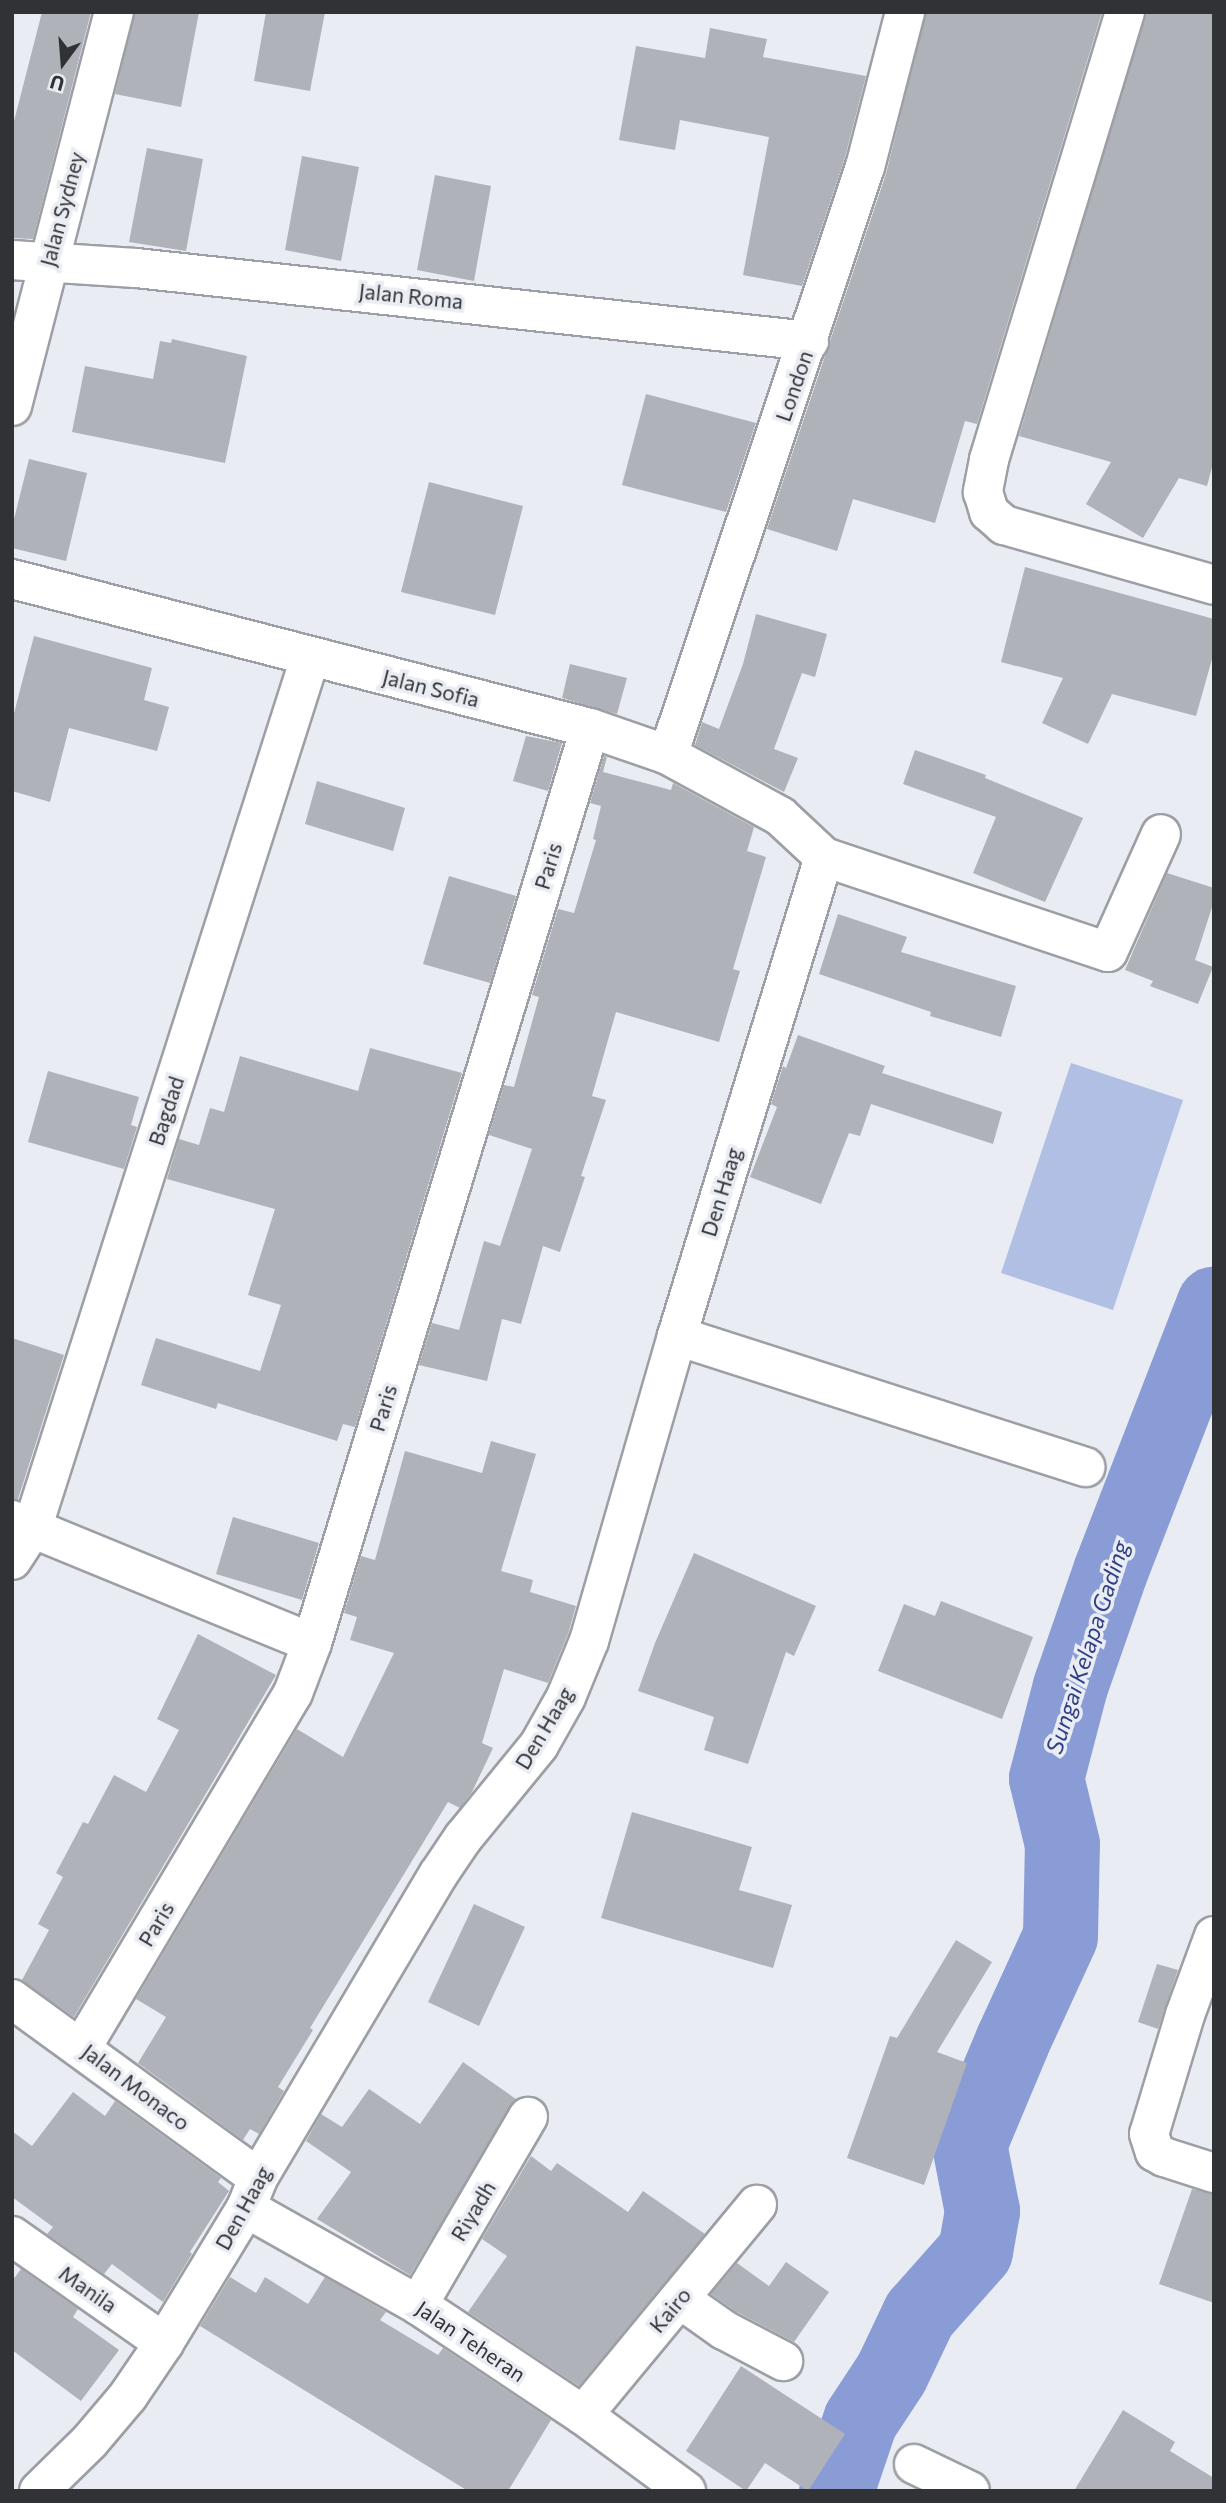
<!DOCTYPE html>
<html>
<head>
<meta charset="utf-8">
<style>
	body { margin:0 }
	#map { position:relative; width:1226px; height:2503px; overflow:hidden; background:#e9ecf3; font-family:Commissioner,sans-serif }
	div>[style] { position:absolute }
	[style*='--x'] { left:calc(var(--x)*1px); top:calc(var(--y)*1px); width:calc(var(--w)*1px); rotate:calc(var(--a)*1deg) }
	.green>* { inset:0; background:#b2bfe4 }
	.river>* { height:75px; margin:-37.5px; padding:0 37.5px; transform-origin:37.5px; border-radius:37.5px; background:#8a9cd5 }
	.building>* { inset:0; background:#afb2b9 }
	.roads { filter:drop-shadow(2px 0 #9c9fa5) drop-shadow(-2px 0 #9c9fa5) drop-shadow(0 2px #9c9fa5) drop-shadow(0 -2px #9c9fa5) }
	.minor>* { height:38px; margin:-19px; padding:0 19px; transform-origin:19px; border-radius:19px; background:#fff }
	span { translate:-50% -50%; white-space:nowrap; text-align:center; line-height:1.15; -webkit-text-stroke:7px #e9ecf3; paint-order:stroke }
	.street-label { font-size:21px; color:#313235 }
	.water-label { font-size:23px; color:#2f3f83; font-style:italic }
	.frame { position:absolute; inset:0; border:14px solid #313235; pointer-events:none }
	.north { position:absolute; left:28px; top:28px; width:70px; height:70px; -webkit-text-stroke:5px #e9ecf3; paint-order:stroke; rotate:196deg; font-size:19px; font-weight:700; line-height:28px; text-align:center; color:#313235 }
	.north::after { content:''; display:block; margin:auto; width:24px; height:32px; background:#313235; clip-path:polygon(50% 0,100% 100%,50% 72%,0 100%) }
</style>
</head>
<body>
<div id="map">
	<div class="green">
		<i style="clip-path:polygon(1071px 1063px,1183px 1100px,1113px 1310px,1001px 1273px)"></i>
	</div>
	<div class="river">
		<i style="--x:836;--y:2491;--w:75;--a:-71.3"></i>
		<i style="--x:860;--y:2420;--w:56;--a:-56.6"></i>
		<i style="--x:891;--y:2373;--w:65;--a:-64.6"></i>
		<i style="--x:919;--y:2314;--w:84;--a:-48.4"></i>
		<i style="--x:975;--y:2251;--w:41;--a:-80.1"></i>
		<i style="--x:982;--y:2211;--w:68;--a:-101"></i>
		<i style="--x:969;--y:2144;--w:112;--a:-67.3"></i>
		<i style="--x:1012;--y:2041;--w:115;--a:-65.4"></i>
		<i style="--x:1060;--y:1936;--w:92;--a:-88.8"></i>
		<i style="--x:1062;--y:1844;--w:68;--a:-103.6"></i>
		<i style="--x:1046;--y:1778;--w:95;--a:-75.4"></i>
		<i style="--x:1070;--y:1686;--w:122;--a:-70.8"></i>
		<i style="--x:1110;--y:1571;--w:287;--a:-68.8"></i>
	</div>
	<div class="building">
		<i style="clip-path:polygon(42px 12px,91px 12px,33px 239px,12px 238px,12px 129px)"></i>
		<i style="clip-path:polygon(135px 12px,199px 12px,181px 107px,115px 94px)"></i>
		<i style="clip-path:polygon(266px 12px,325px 12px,310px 91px,254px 81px)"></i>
		<i style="clip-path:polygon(926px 12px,1102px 12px,977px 424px,965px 421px,935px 523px,853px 499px,837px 551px,767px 529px,886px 174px)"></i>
		<i style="clip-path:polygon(1146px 12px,1214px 12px,1214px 460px,1207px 486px,1179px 478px,1143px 538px,1086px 504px,1111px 462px,1019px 436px)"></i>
		<i style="clip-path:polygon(710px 28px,767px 39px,763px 57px,866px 76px,844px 161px,802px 286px,743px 275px,769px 137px,680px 120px,675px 150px,619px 140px,636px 46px,705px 58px)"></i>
		<i style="clip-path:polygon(147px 148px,203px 159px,186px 251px,129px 242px)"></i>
		<i style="clip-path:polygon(302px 156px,359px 167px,341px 261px,285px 250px)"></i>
		<i style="clip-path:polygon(435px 175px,491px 186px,474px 281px,417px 270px)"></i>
		<i style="clip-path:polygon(172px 339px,247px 356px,225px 463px,72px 432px,85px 366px,153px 379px,160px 341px,171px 343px)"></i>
		<i style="clip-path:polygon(646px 394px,756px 423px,726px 512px,622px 485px)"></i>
		<i style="clip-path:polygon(29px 459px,87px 473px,66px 561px,12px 548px,12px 527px)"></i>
		<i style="clip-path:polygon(429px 482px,523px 506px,495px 615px,401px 592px)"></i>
		<i style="clip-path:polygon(1025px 567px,1214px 619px,1214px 652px,1196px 716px,1112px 694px,1088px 744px,1042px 723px,1063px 678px,1001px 662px)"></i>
		<i style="clip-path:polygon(756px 614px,827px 634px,815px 677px,802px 673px,774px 749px,798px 758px,784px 792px,695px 745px,702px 722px,719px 729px,743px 664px)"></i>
		<i style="clip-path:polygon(34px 636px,152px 668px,144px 700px,169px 707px,157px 751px,69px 728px,50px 802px,12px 791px,12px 721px)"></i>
		<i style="clip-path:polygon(570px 664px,627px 678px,617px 714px,562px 698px)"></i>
		<i style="clip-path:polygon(526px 736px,562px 743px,548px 791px,513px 781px)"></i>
		<i style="clip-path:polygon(915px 750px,986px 775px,985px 778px,1083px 818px,1045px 902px,973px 873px,996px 817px,903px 784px)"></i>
		<i style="clip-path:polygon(604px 756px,607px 757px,603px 772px,671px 790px,673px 783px,754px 827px,747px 851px,766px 857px,733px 969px,740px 971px,719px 1042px,616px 1012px,592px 1096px,606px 1100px,581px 1176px,585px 1177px,560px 1252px,543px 1246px,521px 1324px,502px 1319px,487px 1381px,419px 1365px,432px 1323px,459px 1330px,484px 1241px,500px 1246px,532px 1149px,489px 1135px,504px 1085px,514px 1087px,539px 997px,532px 995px,558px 909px,574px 913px,596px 840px,593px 839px,601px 806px,590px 803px)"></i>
		<i style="clip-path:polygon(317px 781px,405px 808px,393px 851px,305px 824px)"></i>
		<i style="clip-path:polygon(1167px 873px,1214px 888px,1214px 901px,1195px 960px,1213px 967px,1198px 1004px,1150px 986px,1153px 981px,1125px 970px)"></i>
		<i style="clip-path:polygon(449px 876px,516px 896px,490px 983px,423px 964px)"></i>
		<i style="clip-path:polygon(838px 914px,907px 937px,901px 952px,1016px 986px,1001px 1037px,930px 1016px,931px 1012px,819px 974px)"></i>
		<i style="clip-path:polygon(798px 1035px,885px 1066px,882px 1073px,1002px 1112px,993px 1144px,871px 1104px,860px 1136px,849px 1133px,821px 1204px,750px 1177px,777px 1107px,771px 1104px,783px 1066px,786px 1068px)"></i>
		<i style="clip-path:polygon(370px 1048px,462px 1073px,355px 1427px,343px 1424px,337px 1441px,218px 1403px,216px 1409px,141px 1385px,156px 1338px,260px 1371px,281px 1305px,248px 1295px,275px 1209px,167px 1179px,179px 1139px,199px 1145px,210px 1108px,224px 1112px,240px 1056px,358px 1091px)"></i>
		<i style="clip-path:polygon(48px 1071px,139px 1097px,131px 1125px,137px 1127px,124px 1169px,28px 1142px)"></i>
		<i style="clip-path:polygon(12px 1338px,64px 1355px,18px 1499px,12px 1499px)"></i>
		<i style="clip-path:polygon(491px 1441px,536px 1454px,501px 1571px,533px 1580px,530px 1592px,576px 1606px,568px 1634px,548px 1683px,504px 1669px,482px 1743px,493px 1748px,472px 1792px,460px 1808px,448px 1802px,310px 2028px,313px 2030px,278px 2087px,284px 2091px,259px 2134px,250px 2129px,243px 2140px,138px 2063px,166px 2017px,136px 1999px,297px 1729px,343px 1757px,394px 1653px,350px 1640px,357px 1617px,344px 1613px,361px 1556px,375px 1560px,405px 1451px,482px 1473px)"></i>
		<i style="clip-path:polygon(233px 1517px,319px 1543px,302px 1600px,216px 1574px)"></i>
		<i style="clip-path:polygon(694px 1553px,816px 1606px,794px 1656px,786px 1652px,748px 1764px,704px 1750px,714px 1717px,638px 1691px,655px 1643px)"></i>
		<i style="clip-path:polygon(941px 1601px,1033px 1637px,1002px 1719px,878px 1671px,904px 1604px,935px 1616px)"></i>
		<i style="clip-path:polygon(198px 1634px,276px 1675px,74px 2017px,22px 1980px,49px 1930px,38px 1924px,63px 1877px,56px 1873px,83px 1822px,88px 1824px,114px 1775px,146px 1792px,179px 1730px,157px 1719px)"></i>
		<i style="clip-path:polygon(632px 1812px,752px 1847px,739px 1890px,792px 1905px,773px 1968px,601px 1918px)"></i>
		<i style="clip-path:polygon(474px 1904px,525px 1927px,479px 2026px,428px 2002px)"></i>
		<i style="clip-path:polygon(956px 1940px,992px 1962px,937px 2052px,967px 2063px,924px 2185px,847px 2158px,890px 2036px,897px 2038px)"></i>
		<i style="clip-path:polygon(1157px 1964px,1178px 1970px,1158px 2029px,1138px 2022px)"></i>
		<i style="clip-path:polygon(463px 2062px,516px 2099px,410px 2275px,317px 2219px,351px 2172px,306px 2141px,321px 2114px,342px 2127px,369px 2089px,420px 2124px)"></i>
		<i style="clip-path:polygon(73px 2092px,105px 2116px,115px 2101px,221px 2178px,218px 2182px,229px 2191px,190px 2252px,192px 2254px,163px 2302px,112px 2264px,104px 2274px,47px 2234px,53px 2227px,12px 2197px,12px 2131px,32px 2146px)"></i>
		<i style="clip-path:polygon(531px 2156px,551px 2171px,557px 2163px,628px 2212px,643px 2191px,705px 2234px,579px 2386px,468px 2312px,507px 2256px,482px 2239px)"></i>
		<i style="clip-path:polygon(1192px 2189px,1214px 2194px,1214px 2303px,1159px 2284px)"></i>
		<i style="clip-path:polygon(786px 2262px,829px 2292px,794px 2342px,735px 2311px,711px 2294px,737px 2263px,769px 2286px)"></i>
		<i style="clip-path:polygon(21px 2269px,78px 2309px,73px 2317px,119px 2350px,81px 2401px,12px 2350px,12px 2281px)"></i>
		<i style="clip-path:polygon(230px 2277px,256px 2293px,265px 2277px,308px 2304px,325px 2277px,386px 2312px,380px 2320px,438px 2355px,443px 2348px,551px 2420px,508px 2491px,468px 2491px,200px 2326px)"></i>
		<i style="clip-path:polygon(741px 2366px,845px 2434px,808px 2491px,765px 2463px,746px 2491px,686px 2451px)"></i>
		<i style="clip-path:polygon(1123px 2410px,1175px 2442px,1170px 2451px,1214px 2478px,1214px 2491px,1074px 2491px)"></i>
	</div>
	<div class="roads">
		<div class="minor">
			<i style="--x:1125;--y:12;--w:468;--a:106.9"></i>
			<i style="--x:989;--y:460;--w:33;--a:101"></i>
			<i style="--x:983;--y:492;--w:21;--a:73"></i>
			<i style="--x:989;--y:512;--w:20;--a:41"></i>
			<i style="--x:1004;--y:525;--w:218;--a:15.9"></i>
			<i style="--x:12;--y:260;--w:124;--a:3.7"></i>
			<i style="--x:136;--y:268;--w:677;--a:6.19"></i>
			<i style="--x:12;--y:406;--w:407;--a:-75.5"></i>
			<i style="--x:12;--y:579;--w:597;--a:14.46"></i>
			<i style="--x:590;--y:728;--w:83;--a:19.1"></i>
			<i style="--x:668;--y:755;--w:128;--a:28.6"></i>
			<i style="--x:780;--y:816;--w:60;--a:43"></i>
			<i style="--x:824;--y:857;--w:299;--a:18.5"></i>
			<i style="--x:1108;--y:952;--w:129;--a:-65.8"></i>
			<i style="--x:668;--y:755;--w:620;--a:-71.48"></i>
			<i style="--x:865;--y:167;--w:160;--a:-75.5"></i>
			<i style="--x:677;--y:1336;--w:429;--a:17.8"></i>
			<i style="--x:12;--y:1520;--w:324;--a:22.3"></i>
			<i style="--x:12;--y:1560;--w:37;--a:-57"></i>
			<i style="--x:32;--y:1529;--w:914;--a:-72.3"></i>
			<i style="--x:1214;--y:1936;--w:84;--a:110.2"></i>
			<i style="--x:1185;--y:2015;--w:124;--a:106.8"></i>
			<i style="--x:1149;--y:2134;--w:19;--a:72"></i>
			<i style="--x:1155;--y:2152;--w:10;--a:29"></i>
			<i style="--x:1164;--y:2157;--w:52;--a:17.7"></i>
			<i style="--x:12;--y:1999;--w:304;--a:36"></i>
			<i style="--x:82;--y:2047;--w:412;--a:-59.2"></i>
			<i style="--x:293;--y:1693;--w:53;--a:-69.2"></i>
			<i style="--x:312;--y:1643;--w:956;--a:-73.1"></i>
			<i style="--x:246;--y:2208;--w:197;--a:29.4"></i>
			<i style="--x:418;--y:2305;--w:198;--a:33.7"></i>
			<i style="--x:583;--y:2415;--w:128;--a:36.4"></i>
			<i style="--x:12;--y:2236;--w:186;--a:35.1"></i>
			<i style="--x:680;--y:2299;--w:54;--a:35.2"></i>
			<i style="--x:724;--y:2330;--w:67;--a:27.7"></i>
			<i style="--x:418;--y:2305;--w:218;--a:-59.7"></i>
			<i style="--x:583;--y:2415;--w:273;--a:-50.4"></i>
			<i style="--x:914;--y:2464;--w:62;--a:25.7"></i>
			<i style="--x:39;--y:2491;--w:71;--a:-44.4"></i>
			<i style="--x:90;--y:2441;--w:59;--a:-49.8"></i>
			<i style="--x:128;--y:2396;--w:64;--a:-55.8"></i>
			<i style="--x:164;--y:2343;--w:158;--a:-58.7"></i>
			<i style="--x:246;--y:2208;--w:32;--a:-68"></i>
			<i style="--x:258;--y:2178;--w:352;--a:-59.3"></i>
			<i style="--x:438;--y:1875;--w:45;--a:-56"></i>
			<i style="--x:463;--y:1838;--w:120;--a:-50.7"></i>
			<i style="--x:539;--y:1745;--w:55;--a:-60.6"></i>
			<i style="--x:566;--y:1697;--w:61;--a:-67.7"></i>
			<i style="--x:589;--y:1641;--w:317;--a:-73.9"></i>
			<i style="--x:677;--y:1336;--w:501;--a:-72.94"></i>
		</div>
	</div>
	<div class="street-label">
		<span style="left:62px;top:209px;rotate:-75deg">Jalan Sydney</span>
		<span style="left:411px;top:296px;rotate:6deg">Jalan Roma</span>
		<span style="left:794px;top:386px;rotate:-71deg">London</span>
		<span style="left:431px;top:688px;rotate:14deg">Jalan Sofia</span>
		<span style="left:548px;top:866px;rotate:-73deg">Paris</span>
		<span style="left:166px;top:1111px;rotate:-72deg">Bagdad</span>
		<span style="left:721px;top:1192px;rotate:-73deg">Den Haag</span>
		<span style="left:383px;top:1408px;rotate:-73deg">Paris</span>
		<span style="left:544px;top:1728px;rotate:-59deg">Den Haag</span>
		<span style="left:156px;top:1924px;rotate:-59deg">Paris</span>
		<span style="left:136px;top:2087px;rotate:37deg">Jalan Monaco</span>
		<span style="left:243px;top:2208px;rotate:-61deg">Den Haag</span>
		<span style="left:473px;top:2211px;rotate:-59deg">Riyadh</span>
		<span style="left:88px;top:2289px;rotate:35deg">Manila</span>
		<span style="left:670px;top:2310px;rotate:-50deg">Kairo</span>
		<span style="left:471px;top:2341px;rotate:34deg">Jalan Teheran</span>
	</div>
	<div class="water-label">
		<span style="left:1087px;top:1647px;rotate:-72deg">Sungai Kelapa Gading</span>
	</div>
	<div class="frame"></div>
	<div class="north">U</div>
</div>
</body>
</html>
